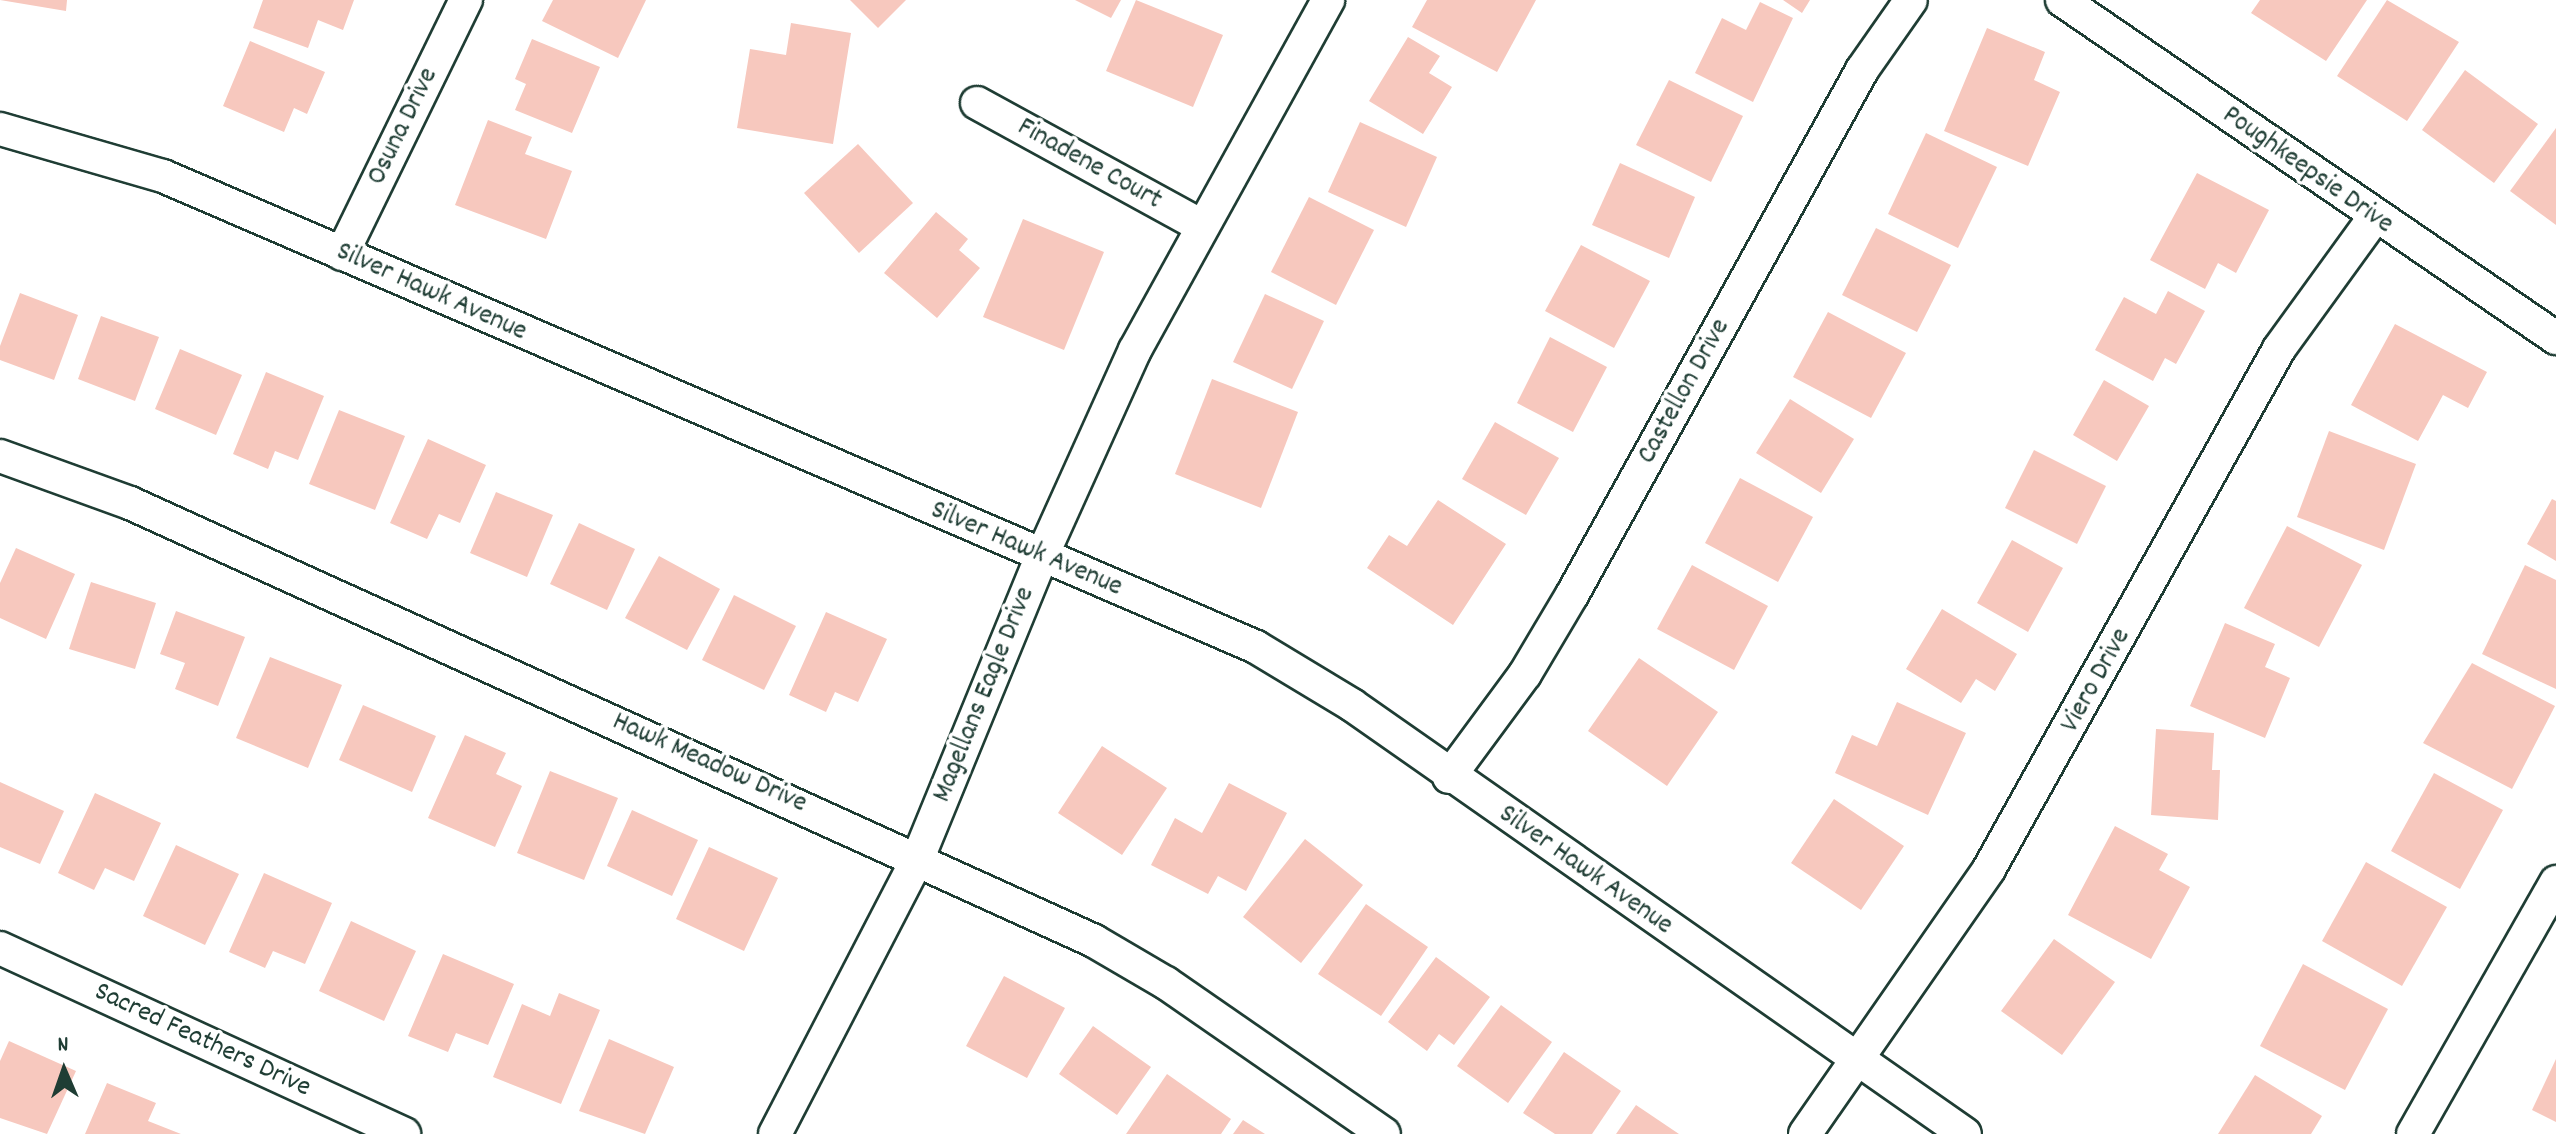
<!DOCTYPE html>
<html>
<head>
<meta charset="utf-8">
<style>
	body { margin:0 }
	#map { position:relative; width:2556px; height:1134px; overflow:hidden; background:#fff; font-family:Dekko,sans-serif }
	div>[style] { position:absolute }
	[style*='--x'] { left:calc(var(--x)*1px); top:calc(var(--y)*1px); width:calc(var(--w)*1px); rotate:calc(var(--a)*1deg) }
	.building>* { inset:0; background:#f7c8be }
	.roads { filter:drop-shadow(2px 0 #1f3d34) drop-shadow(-2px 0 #1f3d34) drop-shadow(0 2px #1f3d34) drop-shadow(0 -2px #1f3d34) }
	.street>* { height:32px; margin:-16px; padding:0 16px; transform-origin:16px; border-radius:16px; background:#fff }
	span { translate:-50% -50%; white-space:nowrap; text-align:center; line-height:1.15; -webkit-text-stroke:7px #fff; paint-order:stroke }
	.street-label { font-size:28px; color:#1f3d34 }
	.north { position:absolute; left:24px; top:1030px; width:80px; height:80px; -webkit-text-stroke:6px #fff; paint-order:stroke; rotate:358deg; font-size:22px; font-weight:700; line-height:32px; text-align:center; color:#1f3d34 }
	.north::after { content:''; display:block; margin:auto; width:28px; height:36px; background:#1f3d34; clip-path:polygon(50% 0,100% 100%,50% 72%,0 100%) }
</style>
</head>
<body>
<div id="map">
	<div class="building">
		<i style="clip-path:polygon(0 0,67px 0,66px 11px)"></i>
		<i style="clip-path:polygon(263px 0,354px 0,343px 30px,318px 20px,308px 48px,253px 28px)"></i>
		<i style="clip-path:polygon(553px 0,646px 0,618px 58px,542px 21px)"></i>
		<i style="clip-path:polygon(850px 0,906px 0,878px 28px)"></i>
		<i style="clip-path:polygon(1075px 0,1121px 0,1111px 18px)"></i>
		<i style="clip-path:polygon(1136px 0,1223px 35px,1193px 107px,1106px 71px)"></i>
		<i style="clip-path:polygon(1427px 0,1536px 0,1497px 72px,1412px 27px)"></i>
		<i style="clip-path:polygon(1783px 0,1810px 0,1802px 13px)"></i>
		<i style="clip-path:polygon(2260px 0,2367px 0,2326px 61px,2251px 13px)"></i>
		<i style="clip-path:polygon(2387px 0,2459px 42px,2407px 121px,2337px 76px)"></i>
		<i style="clip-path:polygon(1760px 2px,1793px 18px,1753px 102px,1695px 73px,1722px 18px,1746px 30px)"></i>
		<i style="clip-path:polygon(791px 23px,851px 33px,833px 144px,737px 128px,750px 49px,786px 55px)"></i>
		<i style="clip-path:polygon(1987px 28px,2045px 52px,2034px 80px,2060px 92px,2028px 166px,1944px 131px)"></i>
		<i style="clip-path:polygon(1408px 37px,1440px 56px,1429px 73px,1452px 87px,1423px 134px,1369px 101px)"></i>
		<i style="clip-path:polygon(532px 39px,600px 67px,572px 133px,515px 110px,526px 84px,515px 79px)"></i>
		<i style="clip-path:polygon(250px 41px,325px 72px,307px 114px,294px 108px,284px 132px,223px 106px)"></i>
		<i style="clip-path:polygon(2465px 70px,2538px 124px,2494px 183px,2422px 130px)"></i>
		<i style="clip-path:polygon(1669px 80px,1743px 116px,1711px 182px,1636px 145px)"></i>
		<i style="clip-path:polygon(488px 120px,532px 137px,525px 154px,572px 171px,546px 239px,455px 205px)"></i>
		<i style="clip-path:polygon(1360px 122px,1437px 157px,1406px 227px,1328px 192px)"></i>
		<i style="clip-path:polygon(2556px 128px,2556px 225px,2510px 191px)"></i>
		<i style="clip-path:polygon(1926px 133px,1997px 167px,1958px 248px,1888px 214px)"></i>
		<i style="clip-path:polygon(858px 144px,913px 203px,859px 253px,804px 193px)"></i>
		<i style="clip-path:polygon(1620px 163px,1695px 197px,1669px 258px,1592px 225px)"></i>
		<i style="clip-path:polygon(2197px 173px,2269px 210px,2236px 273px,2218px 263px,2205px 289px,2150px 260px)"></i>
		<i style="clip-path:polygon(1309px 197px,1374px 230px,1336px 305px,1271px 272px)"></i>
		<i style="clip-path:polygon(936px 212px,968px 239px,959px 250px,980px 268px,937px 318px,884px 273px)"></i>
		<i style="clip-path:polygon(1023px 219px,1104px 252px,1064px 350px,983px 317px)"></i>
		<i style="clip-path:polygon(1876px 228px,1951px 265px,1917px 332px,1842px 295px)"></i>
		<i style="clip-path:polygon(1581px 245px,1650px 281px,1614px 348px,1545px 311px)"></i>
		<i style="clip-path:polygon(2168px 291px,2205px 311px,2176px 364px,2165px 358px,2153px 381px,2095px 350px,2124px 297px,2156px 314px)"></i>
		<i style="clip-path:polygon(20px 293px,78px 315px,54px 380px,0 360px,0 346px)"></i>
		<i style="clip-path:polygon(1265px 294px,1324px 321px,1292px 389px,1233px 362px)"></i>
		<i style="clip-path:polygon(1828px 312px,1906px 353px,1871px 418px,1793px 377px)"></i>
		<i style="clip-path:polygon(101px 316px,159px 337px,135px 401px,78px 379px)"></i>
		<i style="clip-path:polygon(2395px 324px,2487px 372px,2468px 408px,2443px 395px,2418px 441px,2351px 405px)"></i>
		<i style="clip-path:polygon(1550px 337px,1607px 367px,1573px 432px,1517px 403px)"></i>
		<i style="clip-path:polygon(180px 349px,242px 375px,216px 435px,155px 409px)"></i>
		<i style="clip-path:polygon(266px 372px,324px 396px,298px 460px,275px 451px,268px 469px,233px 454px)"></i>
		<i style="clip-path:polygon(1212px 379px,1298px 412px,1261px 508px,1175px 474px)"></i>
		<i style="clip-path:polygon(2104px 380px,2149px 406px,2117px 461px,2073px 435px)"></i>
		<i style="clip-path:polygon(1790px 399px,1854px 439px,1821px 493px,1756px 453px)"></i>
		<i style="clip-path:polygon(339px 410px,405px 436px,375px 510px,309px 484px)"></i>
		<i style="clip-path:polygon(1495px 422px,1559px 458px,1526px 515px,1462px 479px)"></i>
		<i style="clip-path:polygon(2329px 431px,2416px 464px,2384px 550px,2297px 517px)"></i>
		<i style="clip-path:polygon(428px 439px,486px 465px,460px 523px,439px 514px,427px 539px,390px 523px)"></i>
		<i style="clip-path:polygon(2034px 450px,2106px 486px,2077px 544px,2005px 508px)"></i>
		<i style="clip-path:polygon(1740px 478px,1813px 517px,1778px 582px,1705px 543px)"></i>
		<i style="clip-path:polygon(496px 492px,553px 515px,527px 577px,470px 553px)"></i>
		<i style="clip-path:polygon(2552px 499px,2556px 501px,2556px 561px,2527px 544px)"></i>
		<i style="clip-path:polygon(1438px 500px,1506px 544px,1453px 625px,1367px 568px,1389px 535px,1407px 546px)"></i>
		<i style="clip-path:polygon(579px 523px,635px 549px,607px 610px,550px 584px)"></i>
		<i style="clip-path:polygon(2287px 526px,2362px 565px,2319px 647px,2244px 608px)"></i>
		<i style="clip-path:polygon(2012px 540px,2063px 568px,2028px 632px,1977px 603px)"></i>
		<i style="clip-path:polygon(16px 548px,75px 574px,46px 639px,0 618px,0 583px)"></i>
		<i style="clip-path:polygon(659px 556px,720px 589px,687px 650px,625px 618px)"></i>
		<i style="clip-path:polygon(1692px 565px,1768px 606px,1734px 670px,1657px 629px)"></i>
		<i style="clip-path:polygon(2525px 565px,2556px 580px,2556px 689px,2482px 654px)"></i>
		<i style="clip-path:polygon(91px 582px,156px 603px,135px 669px,69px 649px)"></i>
		<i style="clip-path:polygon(734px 595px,796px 626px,764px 690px,702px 660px)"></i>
		<i style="clip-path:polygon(1942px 609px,2017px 654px,1995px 691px,1976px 679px,1961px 703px,1906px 669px)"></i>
		<i style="clip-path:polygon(176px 611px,245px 637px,218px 706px,175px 689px,185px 663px,160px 654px)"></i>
		<i style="clip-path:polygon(826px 612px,887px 639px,858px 702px,835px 692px,826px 712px,789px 695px)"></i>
		<i style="clip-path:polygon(2225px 623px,2275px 644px,2265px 667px,2290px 678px,2265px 738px,2190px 706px)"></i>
		<i style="clip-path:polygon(270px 657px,342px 685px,308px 768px,236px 738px)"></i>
		<i style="clip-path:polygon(1639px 658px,1718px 712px,1667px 786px,1588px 731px)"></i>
		<i style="clip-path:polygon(2472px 663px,2555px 706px,2512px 789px,2423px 743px)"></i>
		<i style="clip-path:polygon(1897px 702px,1966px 733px,1928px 815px,1835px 773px,1852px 735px,1877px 746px)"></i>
		<i style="clip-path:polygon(363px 705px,436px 736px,412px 792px,339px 760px)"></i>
		<i style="clip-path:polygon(2156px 729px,2214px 733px,2212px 770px,2220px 770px,2218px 820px,2151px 815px)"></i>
		<i style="clip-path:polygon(465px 735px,506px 753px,496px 774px,522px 786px,495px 847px,428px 818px)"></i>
		<i style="clip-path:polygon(1102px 746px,1167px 788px,1122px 855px,1058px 813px)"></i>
		<i style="clip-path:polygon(550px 771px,618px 798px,584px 880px,517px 853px)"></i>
		<i style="clip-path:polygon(2434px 773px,2503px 810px,2460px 889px,2391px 851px)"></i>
		<i style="clip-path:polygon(0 782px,64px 811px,40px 864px,0 847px)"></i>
		<i style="clip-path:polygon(1229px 783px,1287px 813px,1246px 891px,1218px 876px,1208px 894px,1151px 865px,1175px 818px,1202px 833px)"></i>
		<i style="clip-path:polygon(95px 793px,161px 823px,134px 881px,105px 868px,94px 890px,58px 873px)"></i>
		<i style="clip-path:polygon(1834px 799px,1904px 846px,1861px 910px,1791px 863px)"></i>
		<i style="clip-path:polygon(632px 810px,698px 840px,672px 896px,607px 866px)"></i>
		<i style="clip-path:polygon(2115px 826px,2168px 854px,2159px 870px,2190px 887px,2151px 959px,2068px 915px)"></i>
		<i style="clip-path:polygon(1305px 839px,1363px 885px,1301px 963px,1243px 917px)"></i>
		<i style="clip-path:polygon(176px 845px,239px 874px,205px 945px,143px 916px)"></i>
		<i style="clip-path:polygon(709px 847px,778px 878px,744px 951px,676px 919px)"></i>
		<i style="clip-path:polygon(2366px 862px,2447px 907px,2402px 986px,2322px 941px)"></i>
		<i style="clip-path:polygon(264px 873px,332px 903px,305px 964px,273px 951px,265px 968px,229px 952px)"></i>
		<i style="clip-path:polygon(1366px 904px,1428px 947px,1381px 1016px,1318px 974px)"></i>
		<i style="clip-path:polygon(351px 921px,416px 951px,384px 1021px,319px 991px)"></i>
		<i style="clip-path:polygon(2054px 939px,2115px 982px,2062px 1055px,2001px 1011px)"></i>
		<i style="clip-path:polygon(443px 954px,514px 984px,488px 1045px,456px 1033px,448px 1052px,408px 1036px)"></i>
		<i style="clip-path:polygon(1436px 957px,1490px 997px,1454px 1045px,1439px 1034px,1427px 1051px,1388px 1022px)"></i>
		<i style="clip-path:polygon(2303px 964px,2388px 1009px,2345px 1090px,2260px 1046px)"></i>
		<i style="clip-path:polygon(1004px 976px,1065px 1008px,1027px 1078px,966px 1046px)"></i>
		<i style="clip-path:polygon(559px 993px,600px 1010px,561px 1104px,493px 1077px,522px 1004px,550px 1016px)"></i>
		<i style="clip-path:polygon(1501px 1005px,1552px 1042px,1508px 1103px,1457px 1066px)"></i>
		<i style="clip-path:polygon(1093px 1026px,1151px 1067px,1117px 1115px,1059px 1074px)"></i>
		<i style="clip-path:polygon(609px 1039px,674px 1067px,645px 1134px,579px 1111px)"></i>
		<i style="clip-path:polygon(9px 1041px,76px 1071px,47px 1134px,0 1118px,0 1061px)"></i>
		<i style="clip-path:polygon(1564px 1052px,1621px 1091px,1592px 1134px,1555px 1134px,1523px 1113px)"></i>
		<i style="clip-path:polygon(2556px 1059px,2556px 1122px,2532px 1110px)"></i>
		<i style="clip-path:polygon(1167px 1074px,1231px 1119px,1221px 1134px,1126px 1134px)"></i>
		<i style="clip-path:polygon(2255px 1075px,2322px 1116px,2311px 1134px,2218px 1134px)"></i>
		<i style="clip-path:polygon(107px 1083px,156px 1103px,148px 1121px,181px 1134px,85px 1134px)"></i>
		<i style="clip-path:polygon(1636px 1105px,1679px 1134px,1616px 1134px)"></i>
		<i style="clip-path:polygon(1243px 1120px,1265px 1134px,1233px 1134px)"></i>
	</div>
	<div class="roads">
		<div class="street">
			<i style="--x:2062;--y:0;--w:599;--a:34.38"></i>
			<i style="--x:977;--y:103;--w:256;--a:28.7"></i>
			<i style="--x:0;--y:129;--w:170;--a:16.1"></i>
			<i style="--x:163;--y:176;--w:1190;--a:23.31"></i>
			<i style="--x:1256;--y:647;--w:112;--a:31.1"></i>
			<i style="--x:1352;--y:705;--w:748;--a:34.99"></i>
			<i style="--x:342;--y:254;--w:283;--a:-64"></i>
			<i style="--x:0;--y:456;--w:138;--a:19.9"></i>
			<i style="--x:130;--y:503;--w:1059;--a:24.43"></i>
			<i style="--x:1094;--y:941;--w:83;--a:30.3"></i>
			<i style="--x:1166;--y:983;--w:265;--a:34.7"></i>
			<i style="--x:1449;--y:777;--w:128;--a:-53.6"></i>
			<i style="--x:1525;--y:674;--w:92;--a:-59.3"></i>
			<i style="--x:1572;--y:595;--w:600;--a:-61.08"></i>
			<i style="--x:1862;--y:70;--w:85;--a:-55"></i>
			<i style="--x:0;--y:948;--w:445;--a:24.7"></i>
			<i style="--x:775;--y:1134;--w:311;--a:-62.6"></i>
			<i style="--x:918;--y:858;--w:324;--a:-67.7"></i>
			<i style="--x:1041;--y:558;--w:228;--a:-65.7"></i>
			<i style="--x:1135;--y:350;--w:400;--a:-61.1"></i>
			<i style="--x:1805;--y:1134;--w:323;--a:-55.2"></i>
			<i style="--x:1989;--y:869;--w:595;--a:-60.85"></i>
			<i style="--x:2279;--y:349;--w:162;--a:-54.1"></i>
			<i style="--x:2413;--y:1134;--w:290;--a:-60.4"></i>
		</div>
	</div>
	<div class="street-label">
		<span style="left:404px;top:127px;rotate:-64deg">Osuna Drive</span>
		<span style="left:1089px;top:165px;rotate:29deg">Finadene Court</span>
		<span style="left:2307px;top:171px;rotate:35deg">Poughkeepsie Drive</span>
		<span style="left:431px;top:293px;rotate:24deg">Silver Hawk Avenue</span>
		<span style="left:1685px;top:392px;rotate:-61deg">Castellon Drive</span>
		<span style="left:1026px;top:550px;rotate:23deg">Silver Hawk Avenue</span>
		<span style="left:2097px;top:681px;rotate:-61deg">Viero Drive</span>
		<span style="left:985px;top:695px;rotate:-68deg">Magellans Eagle Drive</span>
		<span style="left:709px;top:764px;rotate:24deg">Hawk Meadow Drive</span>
		<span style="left:1585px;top:871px;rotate:35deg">Silver Hawk Avenue</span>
		<span style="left:202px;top:1041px;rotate:25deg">Sacred Feathers Drive</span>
	</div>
	<div class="north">N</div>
</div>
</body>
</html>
